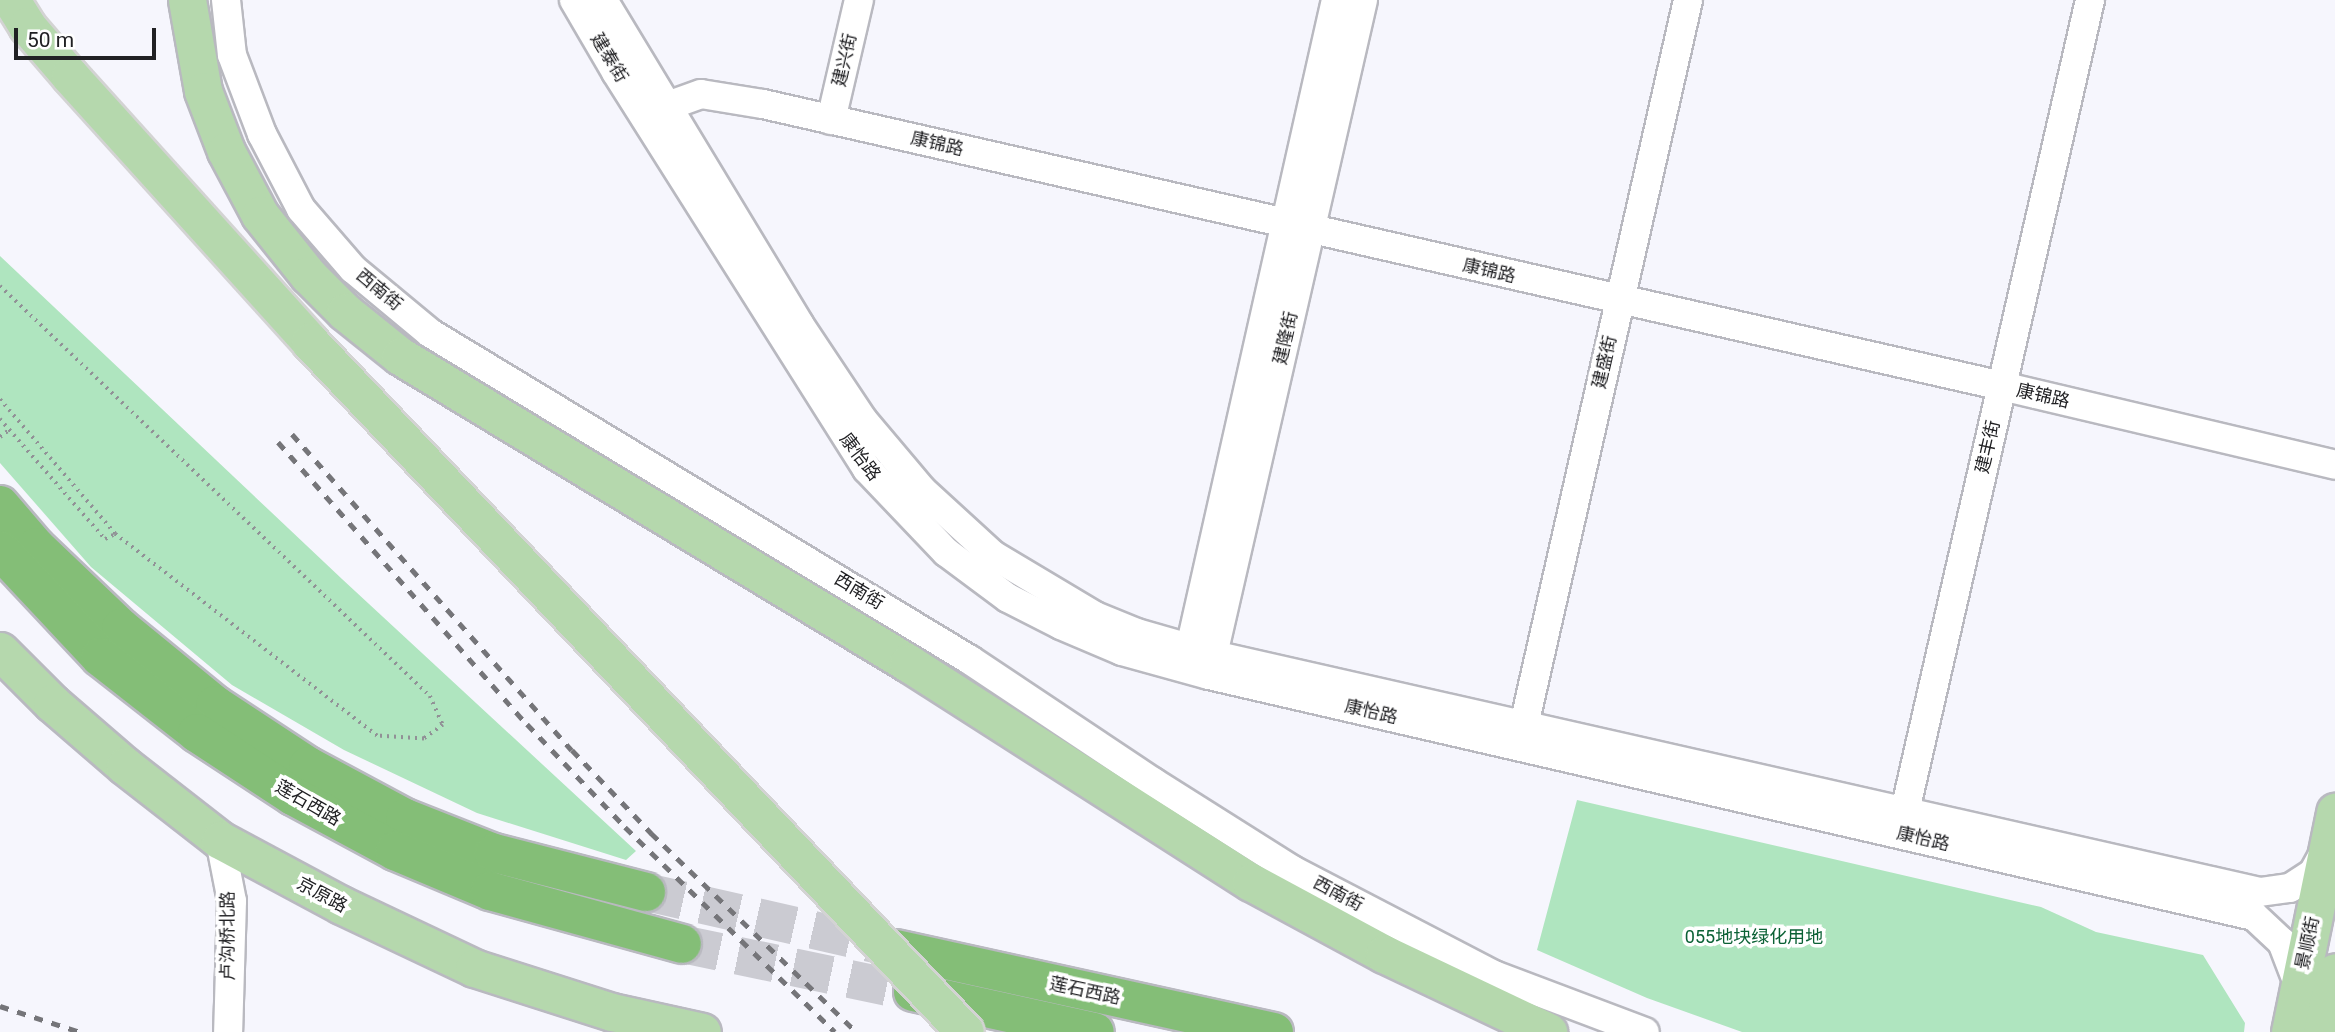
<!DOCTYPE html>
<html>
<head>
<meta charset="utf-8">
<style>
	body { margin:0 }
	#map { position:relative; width:2335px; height:1032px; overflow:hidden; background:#f6f6fd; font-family:Roboto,"Noto Sans SC",sans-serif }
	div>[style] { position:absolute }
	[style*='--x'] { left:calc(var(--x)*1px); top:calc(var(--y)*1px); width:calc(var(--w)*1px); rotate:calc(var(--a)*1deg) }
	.green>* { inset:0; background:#afe5bf }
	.highway-tunnel>* { height:38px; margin-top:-19px; transform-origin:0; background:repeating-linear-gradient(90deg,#cbcbd2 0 38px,transparent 0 57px) }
	.path>* { height:3.5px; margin-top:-1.75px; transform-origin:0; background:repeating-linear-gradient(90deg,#919196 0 2px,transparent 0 7px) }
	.roads { filter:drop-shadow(2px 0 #b9b9c0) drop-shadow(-2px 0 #b9b9c0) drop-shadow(0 2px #b9b9c0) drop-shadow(0 -2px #b9b9c0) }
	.minor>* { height:28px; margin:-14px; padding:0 14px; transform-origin:14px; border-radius:14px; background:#fff }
	.major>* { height:37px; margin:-18.5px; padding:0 18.5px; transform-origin:18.5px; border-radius:18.5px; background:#b5d8ad }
	.highway>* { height:38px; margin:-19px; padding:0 19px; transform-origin:19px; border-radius:19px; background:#84be77 }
	.rail>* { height:5px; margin-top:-2.5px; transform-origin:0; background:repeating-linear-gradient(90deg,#757579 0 9px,transparent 0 18px) }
	.bridges { filter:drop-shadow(2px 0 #d3d3d3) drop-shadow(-2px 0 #d3d3d3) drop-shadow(0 2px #d3d3d3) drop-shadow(0 -2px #d3d3d3) }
	.major-bridge>* { height:37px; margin:-18.5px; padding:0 18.5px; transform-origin:18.5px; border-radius:18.5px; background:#b5d8ad }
	span { translate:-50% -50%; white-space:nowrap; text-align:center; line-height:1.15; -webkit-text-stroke:7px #fff; paint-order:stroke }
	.street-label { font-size:18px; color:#212124 }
	.park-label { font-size:18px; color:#0b6135 }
	.scale { position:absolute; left:14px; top:28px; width:142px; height:32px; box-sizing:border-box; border:4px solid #212124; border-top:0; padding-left:9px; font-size:21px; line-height:24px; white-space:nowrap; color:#212124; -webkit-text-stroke:5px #fff; paint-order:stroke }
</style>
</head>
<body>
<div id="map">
	<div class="green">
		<i style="clip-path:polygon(0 256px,342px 579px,636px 851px,626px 860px,477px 813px,344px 750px,232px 685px,91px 567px,0 463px)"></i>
		<i style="clip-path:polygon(1577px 800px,2041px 907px,2096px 932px,2203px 955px,2245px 1023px,2244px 1032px,1742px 1032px,1647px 998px,1537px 950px)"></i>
	</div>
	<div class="highway-tunnel">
		<i style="--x:646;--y:892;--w:256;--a:12.8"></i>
		<i style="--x:682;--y:944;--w:234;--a:11.8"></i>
	</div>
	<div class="path">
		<i style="--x:0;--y:286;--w:594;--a:43.64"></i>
		<i style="--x:430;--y:696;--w:32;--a:66"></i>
		<i style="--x:443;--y:725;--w:24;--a:144"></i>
		<i style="--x:424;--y:739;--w:47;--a:-176.3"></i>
		<i style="--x:377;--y:736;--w:331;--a:-142.4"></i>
		<i style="--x:115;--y:534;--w:177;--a:-130.6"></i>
		<i style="--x:0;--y:419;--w:159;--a:48.8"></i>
		<i style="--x:105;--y:539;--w:11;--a:-27"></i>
		<i style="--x:0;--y:437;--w:11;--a:-38"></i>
	</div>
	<div class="roads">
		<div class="minor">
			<i style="--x:226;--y:0;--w:55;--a:83.8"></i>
			<i style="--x:232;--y:55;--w:85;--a:69.2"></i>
			<i style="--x:262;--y:134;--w:85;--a:62.5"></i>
			<i style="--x:301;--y:209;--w:79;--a:49.1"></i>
			<i style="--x:353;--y:269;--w:100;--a:39.7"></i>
			<i style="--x:430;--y:333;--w:631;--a:31.2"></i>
			<i style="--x:970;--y:660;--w:220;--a:33.7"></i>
			<i style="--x:1153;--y:782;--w:165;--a:32.3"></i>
			<i style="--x:1292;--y:870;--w:228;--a:27.5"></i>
			<i style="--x:1494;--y:975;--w:161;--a:20.7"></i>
			<i style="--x:574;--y:0;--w:83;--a:59.7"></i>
			<i style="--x:616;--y:72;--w:470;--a:57.7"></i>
			<i style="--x:867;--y:469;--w:115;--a:46.4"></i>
			<i style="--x:946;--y:552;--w:77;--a:36.6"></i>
			<i style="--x:1008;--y:598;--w:59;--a:27"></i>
			<i style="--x:1061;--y:625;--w:66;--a:23.1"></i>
			<i style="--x:1122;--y:651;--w:90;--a:15.4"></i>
			<i style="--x:1209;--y:675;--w:1072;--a:12.99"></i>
			<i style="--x:2254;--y:916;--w:38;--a:43"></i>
			<i style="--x:2282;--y:942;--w:47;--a:68.9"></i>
			<i style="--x:603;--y:0;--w:379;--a:58.8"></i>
			<i style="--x:799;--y:324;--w:115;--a:56.3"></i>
			<i style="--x:863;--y:420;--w:92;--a:49.9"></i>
			<i style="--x:922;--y:490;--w:96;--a:42.5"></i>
			<i style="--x:993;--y:555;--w:119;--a:30.9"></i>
			<i style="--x:1095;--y:616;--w:45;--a:22"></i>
			<i style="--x:1137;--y:633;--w:79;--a:16.1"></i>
			<i style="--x:1213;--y:655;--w:1073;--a:12.75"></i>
			<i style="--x:2260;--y:892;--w:30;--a:-8"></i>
			<i style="--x:2290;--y:888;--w:27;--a:-33"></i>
			<i style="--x:2313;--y:873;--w:23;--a:-61"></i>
			<i style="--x:651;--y:112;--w:53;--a:-19.8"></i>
			<i style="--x:701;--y:94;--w:63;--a:9.2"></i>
			<i style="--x:763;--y:104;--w:1271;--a:12.82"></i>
			<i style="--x:2002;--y:386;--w:342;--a:13.3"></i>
			<i style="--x:831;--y:120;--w:123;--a:-76.9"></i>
			<i style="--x:1186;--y:666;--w:683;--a:-77.31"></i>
			<i style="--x:1209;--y:672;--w:689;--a:-77.09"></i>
			<i style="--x:1524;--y:725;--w:743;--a:-77.25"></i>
			<i style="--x:1905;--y:811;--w:832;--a:-77.15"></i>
			<i style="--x:220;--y:840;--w:62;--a:78.9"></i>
			<i style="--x:232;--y:901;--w:131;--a:91.7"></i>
		</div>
		<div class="major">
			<i style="--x:187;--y:0;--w:92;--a:80"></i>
			<i style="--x:203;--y:91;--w:64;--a:69"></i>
			<i style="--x:226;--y:151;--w:72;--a:62"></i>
			<i style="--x:260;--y:215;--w:77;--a:51.3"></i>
			<i style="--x:308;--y:275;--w:52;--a:45"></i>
			<i style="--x:345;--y:312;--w:70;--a:38.7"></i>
			<i style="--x:400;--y:356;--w:594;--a:31.15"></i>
			<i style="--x:908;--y:663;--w:407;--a:32.6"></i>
			<i style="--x:1251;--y:882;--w:151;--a:28.4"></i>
			<i style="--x:1384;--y:954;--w:182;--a:25.4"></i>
			<i style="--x:0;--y:651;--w:74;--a:45"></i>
			<i style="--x:52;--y:703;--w:96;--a:40.8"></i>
			<i style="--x:125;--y:766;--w:120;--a:37.9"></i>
			<i style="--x:220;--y:840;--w:137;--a:28.2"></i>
			<i style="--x:341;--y:905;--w:147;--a:25.3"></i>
			<i style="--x:474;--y:968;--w:145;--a:17.7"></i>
			<i style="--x:612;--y:1012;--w:92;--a:12.5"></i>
			<i style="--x:2290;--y:1032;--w:225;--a:-78.4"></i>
			<i style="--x:2322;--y:1032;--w:61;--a:-77.8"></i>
		</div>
		<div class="highway">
			<i style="--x:0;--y:505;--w:55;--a:49.4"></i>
			<i style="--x:36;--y:547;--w:117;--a:43.6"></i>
			<i style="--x:121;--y:628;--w:122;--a:39.3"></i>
			<i style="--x:215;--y:705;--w:111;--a:33.3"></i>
			<i style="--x:308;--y:766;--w:110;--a:28.2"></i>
			<i style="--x:405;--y:818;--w:96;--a:21.5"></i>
			<i style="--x:494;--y:853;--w:157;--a:14.4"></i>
			<i style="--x:0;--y:550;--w:146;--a:46.9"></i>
			<i style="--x:100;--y:657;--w:123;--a:38.1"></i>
			<i style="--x:197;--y:733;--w:115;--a:33.3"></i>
			<i style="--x:293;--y:796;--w:116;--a:28.3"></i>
			<i style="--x:395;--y:851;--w:103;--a:22.8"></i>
			<i style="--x:490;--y:891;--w:199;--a:15.4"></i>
			<i style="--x:896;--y:949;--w:387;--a:12.4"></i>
			<i style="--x:913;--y:992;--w:186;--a:12.4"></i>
		</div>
	</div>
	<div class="rail">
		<i style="--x:292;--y:434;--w:422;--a:48.5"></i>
		<i style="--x:572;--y:750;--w:115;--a:46.4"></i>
		<i style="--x:651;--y:833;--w:286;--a:44.1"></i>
		<i style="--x:278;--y:442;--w:376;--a:48.6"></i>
		<i style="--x:527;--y:724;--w:142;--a:46.4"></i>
		<i style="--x:625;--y:827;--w:293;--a:44.3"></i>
		<i style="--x:0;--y:1006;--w:84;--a:18"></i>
	</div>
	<div class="bridges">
		<div class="major-bridge">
			<i style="--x:11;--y:0;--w:31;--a:58"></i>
			<i style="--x:27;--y:26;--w:66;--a:49.3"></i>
			<i style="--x:70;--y:76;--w:358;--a:47.9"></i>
			<i style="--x:310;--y:342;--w:951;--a:46.49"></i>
		</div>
	</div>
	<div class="street-label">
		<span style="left:609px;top:58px;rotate:59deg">建泰街</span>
		<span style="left:845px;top:60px;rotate:-77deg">建兴街</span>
		<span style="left:937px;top:144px;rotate:13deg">康锦路</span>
		<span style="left:1489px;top:271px;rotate:13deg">康锦路</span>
		<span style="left:379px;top:290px;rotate:40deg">西南街</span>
		<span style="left:1286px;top:338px;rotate:-77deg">建隆街</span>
		<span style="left:1605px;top:362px;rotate:-77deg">建盛街</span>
		<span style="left:2043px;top:396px;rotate:13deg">康锦路</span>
		<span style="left:1988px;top:447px;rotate:-77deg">建丰街</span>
		<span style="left:860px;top:457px;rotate:53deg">康怡路</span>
		<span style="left:859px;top:591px;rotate:31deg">西南街</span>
		<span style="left:1371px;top:712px;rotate:13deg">康怡路</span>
		<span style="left:308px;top:803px;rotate:30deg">莲石西路</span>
		<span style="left:1923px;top:839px;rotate:13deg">康怡路</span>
		<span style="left:1338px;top:894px;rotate:28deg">西南街</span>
		<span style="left:322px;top:895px;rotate:28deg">京原路</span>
		<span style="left:228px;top:936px;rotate:-90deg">卢沟桥北路</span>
		<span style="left:2308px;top:943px;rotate:-78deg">景顺街</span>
		<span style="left:1085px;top:991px;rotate:12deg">莲石西路</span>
	</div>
	<div class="park-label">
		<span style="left:1754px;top:937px">055地块绿化用地</span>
	</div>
	<div class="scale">50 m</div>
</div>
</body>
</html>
